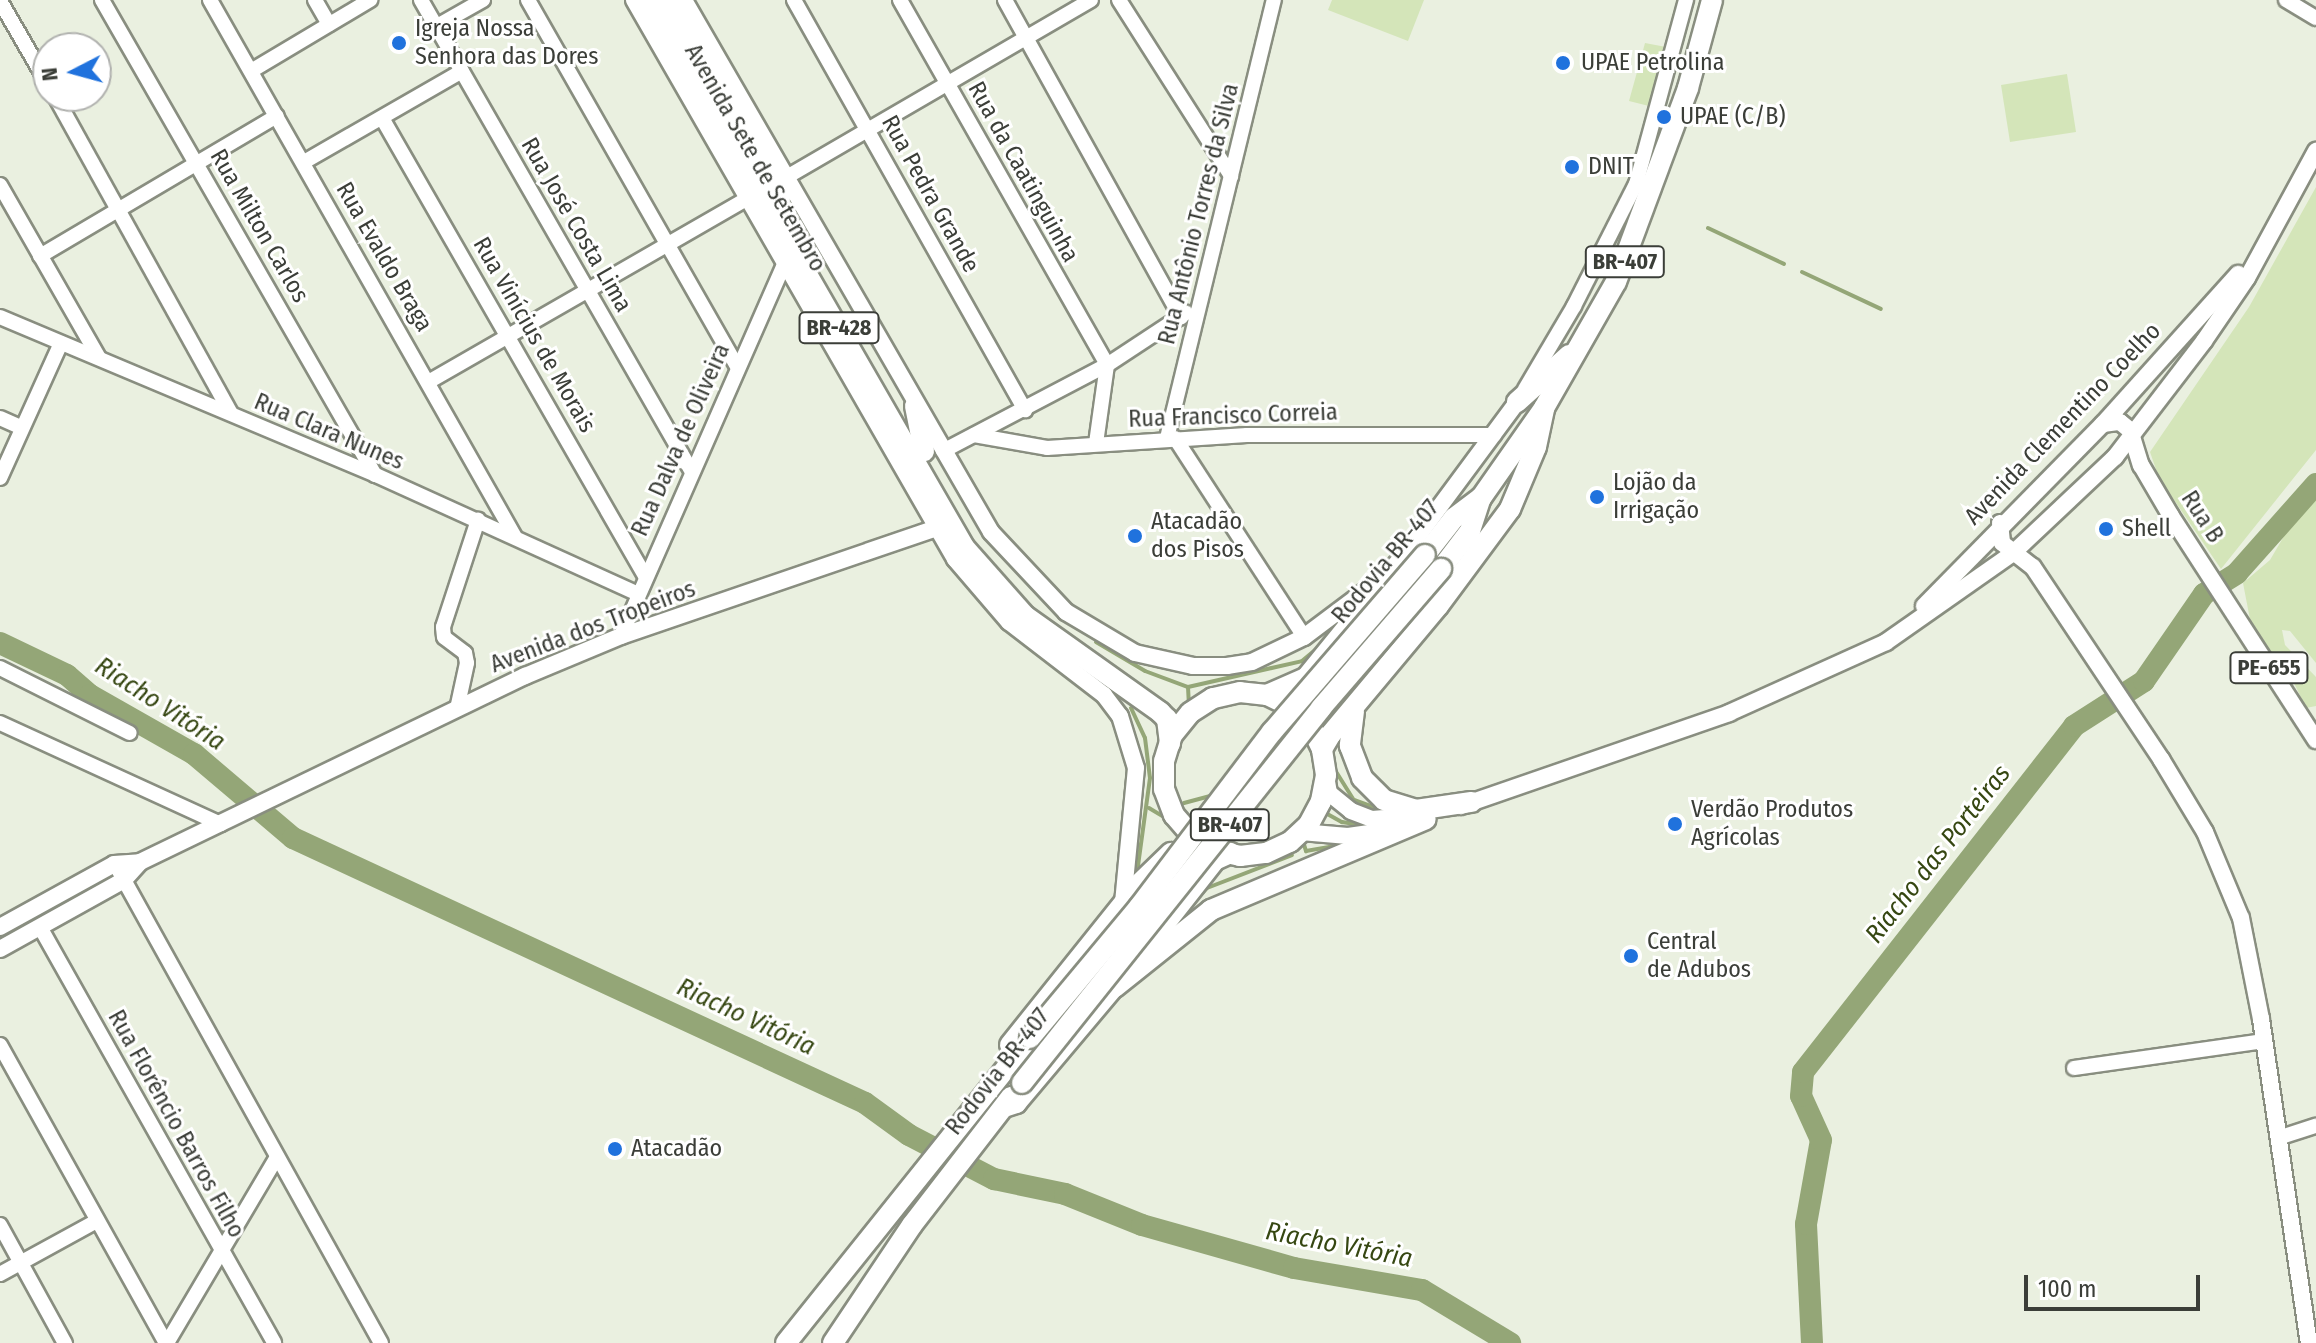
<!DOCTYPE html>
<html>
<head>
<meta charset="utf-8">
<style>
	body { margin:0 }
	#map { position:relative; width:2316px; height:1343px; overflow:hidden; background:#eaf0e0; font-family:"Fira Sans Condensed",sans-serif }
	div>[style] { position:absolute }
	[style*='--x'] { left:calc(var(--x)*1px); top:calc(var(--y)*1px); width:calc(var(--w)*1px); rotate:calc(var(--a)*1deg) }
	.green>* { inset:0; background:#d4e5b9 }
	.stream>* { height:4px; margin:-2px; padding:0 2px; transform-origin:2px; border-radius:2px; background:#94a677 }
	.river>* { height:22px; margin:-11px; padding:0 11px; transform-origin:11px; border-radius:11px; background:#94a677 }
	.roads { filter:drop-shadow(2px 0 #898e80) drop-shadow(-2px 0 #898e80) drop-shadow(0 2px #898e80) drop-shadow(0 -2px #898e80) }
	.minor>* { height:14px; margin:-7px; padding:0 7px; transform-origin:7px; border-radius:7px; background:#fff }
	.major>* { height:16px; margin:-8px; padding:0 8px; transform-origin:8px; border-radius:8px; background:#fff }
	.highway>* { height:20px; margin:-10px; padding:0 10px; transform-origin:10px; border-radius:10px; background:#fff }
	.bridges { filter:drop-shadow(2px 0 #898e80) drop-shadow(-2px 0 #898e80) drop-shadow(0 2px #898e80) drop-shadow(0 -2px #898e80) }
	.highway-bridge>* { height:20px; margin:-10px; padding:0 10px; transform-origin:10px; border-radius:10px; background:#fff }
	.dots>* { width:22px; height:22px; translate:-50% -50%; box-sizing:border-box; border:4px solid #fff; border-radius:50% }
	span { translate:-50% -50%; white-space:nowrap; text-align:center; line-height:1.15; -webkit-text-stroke:6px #fff; paint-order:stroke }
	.shield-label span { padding:2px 6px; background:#fff; border:2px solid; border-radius:6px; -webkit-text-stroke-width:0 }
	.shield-label { font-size:22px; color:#3b3e38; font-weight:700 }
	.poi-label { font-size:24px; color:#3b3e38 }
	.left { translate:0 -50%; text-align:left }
	.street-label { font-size:24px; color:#3b3e38 }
	.water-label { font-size:26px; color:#364712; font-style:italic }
	.north { position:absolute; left:32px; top:32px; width:80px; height:80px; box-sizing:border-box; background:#fff; border:2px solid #b1b2af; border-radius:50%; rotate:264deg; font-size:22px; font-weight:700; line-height:32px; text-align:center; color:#3b3e38 }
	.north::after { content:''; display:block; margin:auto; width:28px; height:36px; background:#2072dd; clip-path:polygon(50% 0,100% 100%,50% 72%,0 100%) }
	.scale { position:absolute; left:2024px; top:1275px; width:176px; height:36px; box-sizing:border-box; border:4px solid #3b3e38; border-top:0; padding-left:10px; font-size:24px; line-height:28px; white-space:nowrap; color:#3b3e38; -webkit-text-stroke:6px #fff; paint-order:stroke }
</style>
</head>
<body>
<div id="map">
	<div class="green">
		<i style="clip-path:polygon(1332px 0,1424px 0,1408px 41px,1328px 10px)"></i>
		<i style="clip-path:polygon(1645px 43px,1666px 47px,1649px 106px,1629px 101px)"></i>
		<i style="clip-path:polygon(2067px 74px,2076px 132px,2010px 142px,2001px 85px)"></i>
		<i style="clip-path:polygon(2316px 187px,2316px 450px,2221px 569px,2159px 478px,2150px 452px,2249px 307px)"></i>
		<i style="clip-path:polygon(2316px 493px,2316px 663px,2290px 631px,2282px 630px,2285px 645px,2316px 677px,2316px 706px,2306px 708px,2294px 683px,2252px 630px,2243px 583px,2270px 560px,2298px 512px)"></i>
	</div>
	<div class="stream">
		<i style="--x:1708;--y:228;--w:84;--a:25.3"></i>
		<i style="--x:1802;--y:272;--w:87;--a:25.1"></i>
		<i style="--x:1096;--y:642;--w:57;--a:30.6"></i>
		<i style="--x:1145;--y:671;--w:46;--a:20.4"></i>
		<i style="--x:1188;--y:687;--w:117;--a:-12.8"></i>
		<i style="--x:1302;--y:661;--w:26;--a:-40"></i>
		<i style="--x:1188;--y:687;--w:19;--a:87"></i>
		<i style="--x:1131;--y:708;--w:33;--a:65"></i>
		<i style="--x:1145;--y:738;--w:40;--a:82.9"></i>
		<i style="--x:1150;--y:778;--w:96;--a:97.8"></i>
		<i style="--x:1335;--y:770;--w:36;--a:58"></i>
		<i style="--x:1354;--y:800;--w:32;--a:20"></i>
		<i style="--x:1184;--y:803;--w:30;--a:-15"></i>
		<i style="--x:1149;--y:808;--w:23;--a:31"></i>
		<i style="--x:1322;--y:811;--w:23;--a:29"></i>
		<i style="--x:1342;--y:822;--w:24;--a:9"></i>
		<i style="--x:1302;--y:838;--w:14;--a:73"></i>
		<i style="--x:1306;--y:851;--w:28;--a:-10"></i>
		<i style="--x:1192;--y:904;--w:22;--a:-47"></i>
		<i style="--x:1207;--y:888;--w:91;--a:-21.2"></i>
	</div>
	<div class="river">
		<i style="--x:0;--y:643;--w:74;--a:25.5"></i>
		<i style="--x:67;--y:675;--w:30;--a:41"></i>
		<i style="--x:90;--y:695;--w:120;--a:29.6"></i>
		<i style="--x:194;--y:754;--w:130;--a:40.3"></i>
		<i style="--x:293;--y:838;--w:630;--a:24.86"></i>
		<i style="--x:865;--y:1103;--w:54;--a:36"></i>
		<i style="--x:909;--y:1135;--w:96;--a:27.4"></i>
		<i style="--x:994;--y:1179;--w:73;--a:11.9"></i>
		<i style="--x:1065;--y:1194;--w:83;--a:21.9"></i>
		<i style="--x:1142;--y:1225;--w:158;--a:15.8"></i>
		<i style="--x:1294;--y:1268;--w:130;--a:9.8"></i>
		<i style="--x:1422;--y:1290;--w:103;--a:31.1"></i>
		<i style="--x:1812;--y:1343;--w:119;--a:-92.9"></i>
		<i style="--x:1806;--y:1224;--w:85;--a:-79.9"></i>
		<i style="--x:1821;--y:1140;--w:48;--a:-114.4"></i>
		<i style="--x:1801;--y:1096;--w:24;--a:-85"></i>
		<i style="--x:1803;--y:1072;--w:439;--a:-51.9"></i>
		<i style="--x:2074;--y:726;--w:83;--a:-32.7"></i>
		<i style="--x:2144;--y:681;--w:106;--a:-55.4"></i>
		<i style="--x:2204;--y:594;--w:39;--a:-32"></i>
		<i style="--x:2237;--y:573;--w:119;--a:-48.4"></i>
	</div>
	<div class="roads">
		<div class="minor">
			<i style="--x:102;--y:0;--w:548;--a:60.11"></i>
			<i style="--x:210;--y:0;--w:618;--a:60.4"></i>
			<i style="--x:315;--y:0;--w:28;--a:60"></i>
			<i style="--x:421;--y:0;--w:544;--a:60.14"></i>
			<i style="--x:528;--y:0;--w:422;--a:60.3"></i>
			<i style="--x:794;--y:0;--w:471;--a:60.6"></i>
			<i style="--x:900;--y:0;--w:420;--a:60.4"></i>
			<i style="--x:1107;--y:365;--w:79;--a:98"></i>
			<i style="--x:1005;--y:0;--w:363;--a:61"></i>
			<i style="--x:1119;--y:0;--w:209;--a:57.5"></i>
			<i style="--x:2286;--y:0;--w:35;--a:31"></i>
			<i style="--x:0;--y:1;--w:96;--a:60"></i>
			<i style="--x:437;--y:26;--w:53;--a:-29.5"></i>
			<i style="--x:251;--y:71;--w:139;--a:-30.8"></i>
			<i style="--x:55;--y:96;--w:363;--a:61"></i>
			<i style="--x:382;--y:118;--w:528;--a:60.13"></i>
			<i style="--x:304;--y:162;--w:182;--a:-29.9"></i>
			<i style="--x:785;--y:178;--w:354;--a:-30.2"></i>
			<i style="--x:0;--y:185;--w:199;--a:60.2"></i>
			<i style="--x:40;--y:256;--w:275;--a:-30.6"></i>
			<i style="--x:0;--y:317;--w:408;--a:22.8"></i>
			<i style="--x:376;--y:475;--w:288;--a:24.4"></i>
			<i style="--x:430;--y:381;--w:367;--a:-29.9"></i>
			<i style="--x:1525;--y:389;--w:96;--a:-59.4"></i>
			<i style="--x:1574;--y:306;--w:137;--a:-63.1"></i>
			<i style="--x:1636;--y:184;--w:191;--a:-74.8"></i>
			<i style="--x:0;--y:418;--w:24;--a:24"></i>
			<i style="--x:974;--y:435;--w:74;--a:10.1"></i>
			<i style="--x:1047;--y:448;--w:200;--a:-3.7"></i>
			<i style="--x:1247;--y:435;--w:247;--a:0"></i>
			<i style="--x:1167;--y:438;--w:451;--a:-76.3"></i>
			<i style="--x:1175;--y:438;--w:237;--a:57"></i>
			<i style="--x:943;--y:451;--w:185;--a:-27.7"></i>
			<i style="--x:1107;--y:365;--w:95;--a:-33.4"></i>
			<i style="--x:0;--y:478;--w:148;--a:-65.7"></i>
			<i style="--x:621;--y:636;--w:408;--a:-66.3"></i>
			<i style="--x:0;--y:668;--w:145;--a:26.6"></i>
			<i style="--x:457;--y:709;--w:47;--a:-77.7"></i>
			<i style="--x:467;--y:663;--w:10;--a:-101"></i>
			<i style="--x:465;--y:653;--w:26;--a:-143"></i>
			<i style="--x:444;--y:637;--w:10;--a:-96"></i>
			<i style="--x:443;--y:627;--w:113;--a:-71.9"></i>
			<i style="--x:0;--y:723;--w:243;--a:24.6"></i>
			<i style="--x:119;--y:871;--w:540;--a:60.97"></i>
			<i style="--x:40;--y:927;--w:477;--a:60.6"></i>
			<i style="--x:0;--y:1045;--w:341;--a:60.9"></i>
			<i style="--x:2074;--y:1068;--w:192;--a:-8.1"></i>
			<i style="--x:2278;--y:1138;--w:40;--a:-18"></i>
			<i style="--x:0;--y:1225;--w:135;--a:61.2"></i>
			<i style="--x:0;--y:1274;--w:111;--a:-28.7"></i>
			<i style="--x:167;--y:1343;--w:216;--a:-59.4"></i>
		</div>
		<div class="major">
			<i style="--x:634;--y:0;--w:645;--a:60.13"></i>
			<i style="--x:955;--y:559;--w:83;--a:49.4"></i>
			<i style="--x:1009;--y:622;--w:120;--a:37.5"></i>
			<i style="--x:1104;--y:695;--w:26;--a:53"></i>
			<i style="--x:1120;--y:716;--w:54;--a:72.9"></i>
			<i style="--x:1136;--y:768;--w:137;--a:95.5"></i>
			<i style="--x:684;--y:0;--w:614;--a:60.01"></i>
			<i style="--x:991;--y:532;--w:110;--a:46.8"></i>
			<i style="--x:1066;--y:612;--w:80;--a:30.7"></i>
			<i style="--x:1135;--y:653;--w:59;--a:12.6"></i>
			<i style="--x:1193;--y:666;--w:34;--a:0"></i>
			<i style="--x:1227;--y:666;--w:25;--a:-9"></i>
			<i style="--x:1252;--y:662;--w:58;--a:-25.7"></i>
			<i style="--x:1304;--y:637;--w:85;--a:-36.9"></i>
			<i style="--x:2103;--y:424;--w:17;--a:-7"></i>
			<i style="--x:2120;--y:422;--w:13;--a:39"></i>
			<i style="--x:2130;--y:430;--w:37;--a:73"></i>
			<i style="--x:2141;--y:465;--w:59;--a:59.5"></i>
			<i style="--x:2171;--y:516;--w:267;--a:57.1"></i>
			<i style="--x:2000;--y:523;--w:20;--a:84"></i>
			<i style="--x:2002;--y:543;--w:39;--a:38"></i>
			<i style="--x:2033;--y:567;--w:231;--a:56.3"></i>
			<i style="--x:2161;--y:759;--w:85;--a:58.9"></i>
			<i style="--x:2205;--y:832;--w:93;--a:67.3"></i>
			<i style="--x:2241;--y:918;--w:103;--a:78.8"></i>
			<i style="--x:2261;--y:1019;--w:328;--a:81.6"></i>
			<i style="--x:1398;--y:563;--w:200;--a:-53.5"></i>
			<i style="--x:1924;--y:606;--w:255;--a:-45.5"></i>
			<i style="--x:2103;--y:424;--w:202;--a:-48"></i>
			<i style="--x:1326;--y:776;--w:17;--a:80"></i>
			<i style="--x:1329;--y:793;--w:28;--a:39"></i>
			<i style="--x:1351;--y:811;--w:22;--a:21"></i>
			<i style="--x:1372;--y:819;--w:52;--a:-4.4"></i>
			<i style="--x:1461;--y:806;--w:284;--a:-19.1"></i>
			<i style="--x:1729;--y:713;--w:172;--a:-24.3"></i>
			<i style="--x:1886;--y:642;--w:155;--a:-35"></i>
			<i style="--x:2013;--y:553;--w:140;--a:-43.3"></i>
			<i style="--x:2115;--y:457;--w:146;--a:-52.5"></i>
			<i style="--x:2204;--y:341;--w:76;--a:-55.7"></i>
			<i style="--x:2247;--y:278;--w:145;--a:-61.5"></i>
			<i style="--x:1301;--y:832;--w:47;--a:4.9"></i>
			<i style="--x:1348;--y:836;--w:34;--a:-8"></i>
			<i style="--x:0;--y:927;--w:130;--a:-28.9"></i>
			<i style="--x:114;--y:864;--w:26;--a:-4"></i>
			<i style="--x:0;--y:949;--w:142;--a:-29.1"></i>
			<i style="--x:124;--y:880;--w:24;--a:-48"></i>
			<i style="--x:140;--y:862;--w:428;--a:-25.8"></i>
			<i style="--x:525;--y:676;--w:104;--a:-22.6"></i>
			<i style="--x:621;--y:636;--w:334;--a:-18.9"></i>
		</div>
		<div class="highway">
			<i style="--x:649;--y:0;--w:631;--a:60.06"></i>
			<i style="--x:964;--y:547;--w:92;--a:48.5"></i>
			<i style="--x:1025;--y:616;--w:166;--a:35.4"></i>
			<i style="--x:1160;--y:712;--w:10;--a:45"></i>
			<i style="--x:1167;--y:719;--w:25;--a:83"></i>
			<i style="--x:665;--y:0;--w:230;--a:60"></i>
			<i style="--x:1517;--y:402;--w:70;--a:-42.1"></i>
			<i style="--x:915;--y:406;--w:46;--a:78.7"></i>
			<i style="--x:1425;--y:555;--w:47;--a:-51.9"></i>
			<i style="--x:1454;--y:518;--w:34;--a:-37"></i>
			<i style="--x:1441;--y:569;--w:48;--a:-52.7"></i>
			<i style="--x:1470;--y:531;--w:35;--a:-72"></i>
			<i style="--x:1481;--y:498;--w:110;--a:-55"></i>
			<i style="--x:1544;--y:408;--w:145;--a:-60.3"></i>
			<i style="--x:1616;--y:282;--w:207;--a:-69.6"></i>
			<i style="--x:1688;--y:88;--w:91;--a:-74.7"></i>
			<i style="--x:1267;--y:695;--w:43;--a:-23.6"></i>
			<i style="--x:1306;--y:678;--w:159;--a:-50.9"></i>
			<i style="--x:1354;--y:711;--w:35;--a:97"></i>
			<i style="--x:1350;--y:746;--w:34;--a:69"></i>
			<i style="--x:1362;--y:778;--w:31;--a:45"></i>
			<i style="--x:1384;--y:800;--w:34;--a:17"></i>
			<i style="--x:1416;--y:810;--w:56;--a:-8.3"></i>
			<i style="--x:1322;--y:749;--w:25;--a:-116"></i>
			<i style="--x:1311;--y:726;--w:27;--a:-135"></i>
			<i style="--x:1292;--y:707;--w:28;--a:-154"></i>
			<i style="--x:1267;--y:695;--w:27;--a:-174"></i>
			<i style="--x:1240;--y:692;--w:28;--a:167"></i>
			<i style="--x:1213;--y:698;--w:27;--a:147"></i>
			<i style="--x:1190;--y:713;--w:28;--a:129"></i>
			<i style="--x:1172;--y:735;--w:27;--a:107"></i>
			<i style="--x:1164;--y:761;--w:28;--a:90"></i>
			<i style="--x:1164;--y:789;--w:28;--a:69"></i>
			<i style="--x:1174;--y:815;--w:28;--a:49"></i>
			<i style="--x:1192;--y:836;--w:26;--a:32"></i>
			<i style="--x:1214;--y:850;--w:27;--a:13"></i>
			<i style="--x:1240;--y:856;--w:26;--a:-7"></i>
			<i style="--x:1266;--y:853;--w:26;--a:-25"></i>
			<i style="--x:1290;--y:842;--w:26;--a:-43"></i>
			<i style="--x:1309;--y:824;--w:26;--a:-62"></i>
			<i style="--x:1321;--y:801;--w:26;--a:-79"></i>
			<i style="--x:1326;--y:775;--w:26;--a:-99"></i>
			<i style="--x:1322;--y:749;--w:17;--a:-59"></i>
			<i style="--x:1331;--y:734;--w:167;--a:-50.1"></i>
			<i style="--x:1438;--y:606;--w:121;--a:-53.4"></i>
			<i style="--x:1510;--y:509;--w:67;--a:-67.2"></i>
			<i style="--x:1536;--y:447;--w:40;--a:-78"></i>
			<i style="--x:1148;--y:945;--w:108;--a:-51.8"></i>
			<i style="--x:1215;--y:860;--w:17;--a:-25"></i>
			<i style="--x:1115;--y:987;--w:123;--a:-38.7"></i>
			<i style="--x:1211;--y:910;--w:233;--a:-22.9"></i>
			<i style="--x:1010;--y:1045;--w:206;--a:-51.3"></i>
			<i style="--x:1139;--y:884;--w:45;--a:-44.1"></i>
			<i style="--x:1004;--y:1107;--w:13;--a:-18"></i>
			<i style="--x:1016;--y:1103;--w:166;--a:-49.9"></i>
			<i style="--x:786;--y:1343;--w:391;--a:-51.3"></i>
			<i style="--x:833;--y:1343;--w:142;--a:-56.2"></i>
			<i style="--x:912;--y:1225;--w:162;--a:-52.3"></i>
		</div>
	</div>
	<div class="bridges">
		<div class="highway-bridge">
			<i style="--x:1030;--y:1038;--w:170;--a:-50.2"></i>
			<i style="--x:1139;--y:907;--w:220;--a:-52.8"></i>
			<i style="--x:1272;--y:732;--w:234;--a:-49.2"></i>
			<i style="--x:1022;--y:1083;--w:480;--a:-51.4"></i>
			<i style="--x:1321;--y:708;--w:184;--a:-49.2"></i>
		</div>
	</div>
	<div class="dots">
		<i style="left:399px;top:43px;background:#2072dd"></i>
		<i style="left:1563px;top:63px;background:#2072dd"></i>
		<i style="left:1664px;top:117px;background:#2072dd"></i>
		<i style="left:1572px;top:167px;background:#2072dd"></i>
		<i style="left:1597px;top:497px;background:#2072dd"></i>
		<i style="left:2106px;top:529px;background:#2072dd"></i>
		<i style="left:1135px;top:536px;background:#2072dd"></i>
		<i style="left:1675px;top:824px;background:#2072dd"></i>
		<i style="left:1631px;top:956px;background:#2072dd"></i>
		<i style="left:615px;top:1149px;background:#2072dd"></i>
	</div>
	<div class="shield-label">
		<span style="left:1625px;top:262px">BR-407</span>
		<span style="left:839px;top:328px">BR-428</span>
		<span style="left:2269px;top:668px">PE-655</span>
		<span style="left:1230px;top:825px">BR-407</span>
	</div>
	<div class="poi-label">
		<span class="left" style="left:415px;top:43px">Igreja Nossa<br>Senhora das Dores</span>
		<span class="left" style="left:1581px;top:63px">UPAE Petrolina</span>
		<span class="left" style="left:1680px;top:117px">UPAE (C/B)</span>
		<span class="left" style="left:1588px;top:167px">DNIT</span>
		<span class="left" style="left:1613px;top:497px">Lojão da<br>Irrigação</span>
		<span class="left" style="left:1151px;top:536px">Atacadão<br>dos Pisos</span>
		<span class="left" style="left:2122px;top:529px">Shell</span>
		<span class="left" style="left:1691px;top:824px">Verdão Produtos<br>Agrícolas</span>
		<span class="left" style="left:1647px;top:956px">Central<br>de Adubos</span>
		<span class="left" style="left:631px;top:1149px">Atacadão</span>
	</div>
	<div class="street-label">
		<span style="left:755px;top:158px;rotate:60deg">Avenida Sete de Setembro</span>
		<span style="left:1023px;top:172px;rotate:61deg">Rua da Caatinguinha</span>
		<span style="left:930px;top:194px;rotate:61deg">Rua Pedra Grande</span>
		<span style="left:1199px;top:214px;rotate:-76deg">Rua Antônio Torres da Silva</span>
		<span style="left:576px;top:225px;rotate:60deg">Rua José Costa Lima</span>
		<span style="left:259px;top:226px;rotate:60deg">Rua Milton Carlos</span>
		<span style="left:384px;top:257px;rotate:60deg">Rua Evaldo Braga</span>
		<span style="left:534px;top:335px;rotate:60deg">Rua Vinícius de Morais</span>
		<span style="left:1233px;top:416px;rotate:-2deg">Rua Francisco Correia</span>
		<span style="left:2063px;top:424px;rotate:-46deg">Avenida Clementino Coelho</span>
		<span style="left:329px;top:432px;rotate:23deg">Rua Clara Nunes</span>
		<span style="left:681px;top:440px;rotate:-66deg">Rua Dalva de Oliveira</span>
		<span style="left:2202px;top:517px;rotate:57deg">Rua B</span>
		<span style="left:1386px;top:562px;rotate:-50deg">Rodovia BR-407</span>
		<span style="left:593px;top:627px;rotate:-21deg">Avenida dos Tropeiros</span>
		<span style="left:998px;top:1072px;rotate:-52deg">Rodovia BR-407</span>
		<span style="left:176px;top:1124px;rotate:61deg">Rua Florêncio Barros Filho</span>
	</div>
	<div class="water-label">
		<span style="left:160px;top:704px;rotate:33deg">Riacho Vitória</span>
		<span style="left:1938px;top:854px;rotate:-52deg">Riacho das Porteiras</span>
		<span style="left:746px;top:1017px;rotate:25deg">Riacho Vitória</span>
		<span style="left:1339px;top:1245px;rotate:11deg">Riacho Vitória</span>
	</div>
	<div class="north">N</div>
	<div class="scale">100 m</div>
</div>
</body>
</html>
